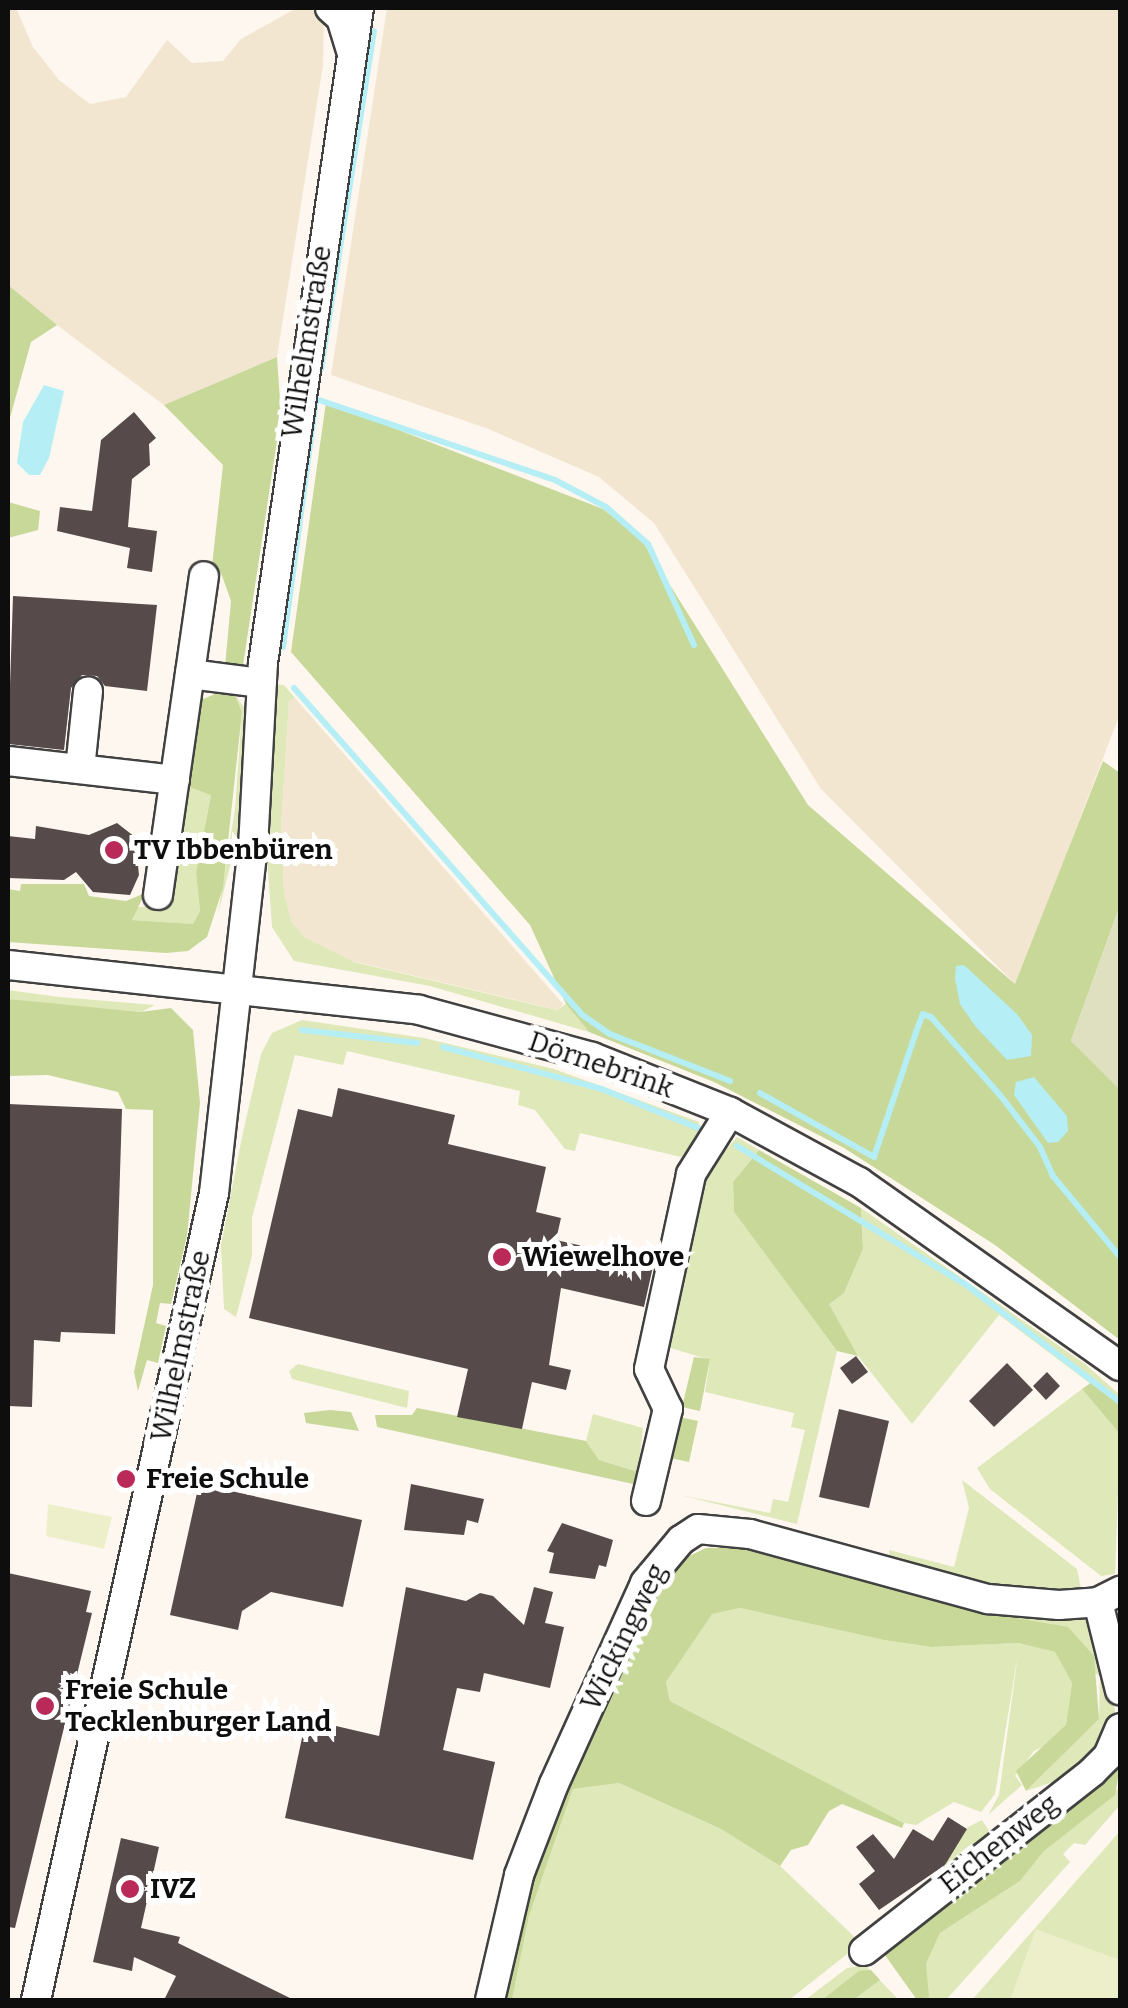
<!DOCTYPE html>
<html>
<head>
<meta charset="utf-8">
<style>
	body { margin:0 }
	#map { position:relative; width:1128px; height:2008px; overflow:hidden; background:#fef7ef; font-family:Bitter,serif }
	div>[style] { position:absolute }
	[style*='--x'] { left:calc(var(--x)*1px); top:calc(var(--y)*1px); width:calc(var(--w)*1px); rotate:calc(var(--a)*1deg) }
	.farmland>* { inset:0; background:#f3e6d0 }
	.green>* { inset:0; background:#dee8b9 }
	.forest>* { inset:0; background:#c7d899 }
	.cemetery>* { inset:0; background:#dee0c0 }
	.pitch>* { inset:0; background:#edefcb }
	.water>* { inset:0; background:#b5eef4 }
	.stream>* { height:6px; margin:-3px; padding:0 3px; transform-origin:3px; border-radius:3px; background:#b5eef4 }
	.building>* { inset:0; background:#564b4a }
	.roads { filter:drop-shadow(2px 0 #414141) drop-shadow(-2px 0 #414141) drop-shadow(0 2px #414141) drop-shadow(0 -2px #414141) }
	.minor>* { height:28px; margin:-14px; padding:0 14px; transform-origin:14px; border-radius:14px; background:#fff }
	.dots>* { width:28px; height:28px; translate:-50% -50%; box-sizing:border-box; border:5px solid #fff; border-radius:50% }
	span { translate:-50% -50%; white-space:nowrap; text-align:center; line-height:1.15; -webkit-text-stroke:10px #fff; paint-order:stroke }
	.street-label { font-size:28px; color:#0e0e0e }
	.poi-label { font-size:28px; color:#0e0e0e; font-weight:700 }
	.left { translate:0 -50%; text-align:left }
	.frame { position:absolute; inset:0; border:10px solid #0e0e0e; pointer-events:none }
</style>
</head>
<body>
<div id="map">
	<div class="farmland">
		<i style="clip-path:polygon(8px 8px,16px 8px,33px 47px,59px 80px,90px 104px,126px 97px,167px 40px,192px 63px,223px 61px,241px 39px,293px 10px,276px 8px,324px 8px,323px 65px,277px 357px,164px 405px,10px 290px)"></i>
		<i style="clip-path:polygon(387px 8px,1120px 8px,1120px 714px,1016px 985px,821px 789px,654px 523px,599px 477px,486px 428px,331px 375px)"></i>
		<i style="clip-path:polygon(295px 698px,563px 1004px,558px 1010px,348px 960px,304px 937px,291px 921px,284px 891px,281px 828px,289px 699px)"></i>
	</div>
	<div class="green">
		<i style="clip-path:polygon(272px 684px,284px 685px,295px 698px,289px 700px,281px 828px,284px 891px,291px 921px,304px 937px,354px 962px,557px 1010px,566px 1004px,589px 1032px,430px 986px,294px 961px,272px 927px,266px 841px)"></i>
		<i style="clip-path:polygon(235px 695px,246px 710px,242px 819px,218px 914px,235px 809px,242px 712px)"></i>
		<i style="clip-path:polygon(183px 763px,211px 795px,196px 872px,200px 911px,193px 924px,132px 920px,137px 907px,167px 907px,172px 898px,186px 791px)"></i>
		<i style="clip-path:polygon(8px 990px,59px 997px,155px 1005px,141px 1012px,38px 1003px,8px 999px)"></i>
		<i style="clip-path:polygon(302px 1020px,424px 1038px,554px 1069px,699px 1122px,701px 1135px,681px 1157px,580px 1133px,575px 1151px,565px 1149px,535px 1110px,518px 1105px,520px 1091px,347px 1051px,343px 1065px,295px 1055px,252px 1218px,252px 1256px,236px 1317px,224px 1309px,221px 1245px,242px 1137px,261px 1054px,272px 1033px)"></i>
		<i style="clip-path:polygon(737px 1137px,759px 1150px,733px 1182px,734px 1212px,837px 1351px,797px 1524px,680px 1495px,770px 1513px,773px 1499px,788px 1502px,805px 1430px,791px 1427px,794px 1413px,705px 1392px,710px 1360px,664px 1346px,703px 1176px)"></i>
		<i style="clip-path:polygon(861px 1208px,1085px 1364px,1120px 1395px,1120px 1406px,999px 1315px,912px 1424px,858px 1356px,828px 1303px,844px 1293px,863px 1249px)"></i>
		<i style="clip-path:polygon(298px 1364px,409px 1391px,407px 1408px,292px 1379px,289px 1371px)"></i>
		<i style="clip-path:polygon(1082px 1389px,1120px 1434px,1115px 1574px,1101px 1576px,990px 1489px,977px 1468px)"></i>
		<i style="clip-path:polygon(593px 1414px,643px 1428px,638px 1472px,599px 1460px,586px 1441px)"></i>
		<i style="clip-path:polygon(962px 1480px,1077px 1569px,1081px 1589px,1008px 1589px,890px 1561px,889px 1550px,954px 1567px,969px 1508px)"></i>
		<i style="clip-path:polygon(740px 1608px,884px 1640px,931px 1647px,1018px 1643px,1055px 1652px,1072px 1683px,1066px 1725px,1054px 1741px,1034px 1751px,1015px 1776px,1022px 1785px,988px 1815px,999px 1795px,1018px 1654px,995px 1794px,981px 1812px,954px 1802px,916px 1825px,904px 1823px,670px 1701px,666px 1682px,711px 1614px)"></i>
		<i style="clip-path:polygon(988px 1613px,1083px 1617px,1092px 1625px,1115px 1710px,1111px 1735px,1065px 1778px,1026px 1791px,1099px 1719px,1100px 1676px)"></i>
		<i style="clip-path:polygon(619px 1783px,721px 1829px,780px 1866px,861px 1943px,789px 2000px,512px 2000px,529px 1916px,573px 1789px)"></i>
		<i style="clip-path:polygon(1120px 1787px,1120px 1805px,1085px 1845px,1074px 1843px,1063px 1854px,1070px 1862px,946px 2000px,926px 2000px,926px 1964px,940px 1933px,1020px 1881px,1044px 1851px)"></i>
		<i style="clip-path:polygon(982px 1820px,996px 1841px,947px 1878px,940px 1873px,968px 1827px)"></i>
		<i style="clip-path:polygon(1120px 1831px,1120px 2000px,972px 2000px)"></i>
		<i style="clip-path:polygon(865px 1965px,899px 2000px,805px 2000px,847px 1968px)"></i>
	</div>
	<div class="forest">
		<i style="clip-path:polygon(8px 285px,57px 325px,31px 342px,8px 425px)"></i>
		<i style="clip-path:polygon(277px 357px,281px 414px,242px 672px,225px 667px,231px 601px,221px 573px,212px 566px,223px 465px,164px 405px)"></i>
		<i style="clip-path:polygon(326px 402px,603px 509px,641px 539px,808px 805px,1015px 984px,1103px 761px,1120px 773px,1120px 905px,1071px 1041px,1120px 1084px,1120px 1340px,995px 1245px,844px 1148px,714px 1082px,589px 1032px,566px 1004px,530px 925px,291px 652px)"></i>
		<i style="clip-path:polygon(8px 502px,40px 511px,38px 530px,8px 538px)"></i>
		<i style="clip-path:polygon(215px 694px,235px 695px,242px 712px,223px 888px,207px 937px,188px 951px,166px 953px,8px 942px,8px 889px,20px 891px,21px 884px,84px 884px,89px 896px,126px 901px,145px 893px,132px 920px,193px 924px,200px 911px,196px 872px,211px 795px,190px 787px,194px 703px)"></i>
		<i style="clip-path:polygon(8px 999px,140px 1012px,171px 1008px,193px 1030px,200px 1103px,187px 1236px,171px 1304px,160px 1303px,156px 1323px,166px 1326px,158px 1363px,147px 1360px,138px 1391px,134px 1372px,153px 1285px,153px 1110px,126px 1109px,118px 1092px,48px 1075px,8px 1076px)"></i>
		<i style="clip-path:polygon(759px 1150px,861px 1208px,863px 1249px,844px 1293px,829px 1304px,858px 1356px,837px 1351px,734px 1212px,733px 1182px)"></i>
		<i style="clip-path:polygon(694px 1357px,710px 1359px,700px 1411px,682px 1407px)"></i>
		<i style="clip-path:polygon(1092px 1382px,1120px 1406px,1120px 1434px,1082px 1389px)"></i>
		<i style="clip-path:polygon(417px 1408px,586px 1441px,599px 1460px,638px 1472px,633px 1484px,377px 1427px,375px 1415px,412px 1415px)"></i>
		<i style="clip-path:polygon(330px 1410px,351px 1412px,359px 1431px,306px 1423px,304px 1413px)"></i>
		<i style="clip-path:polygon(679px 1417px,698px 1421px,689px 1462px,670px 1458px)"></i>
		<i style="clip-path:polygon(706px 1548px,741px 1548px,988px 1613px,1068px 1627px,1094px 1656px,1099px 1719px,1026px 1791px,1016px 1771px,1066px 1725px,1072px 1683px,1055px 1652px,1018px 1643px,931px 1647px,884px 1640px,740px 1608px,712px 1614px,666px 1682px,670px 1701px,904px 1823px,902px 1828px,842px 1804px,829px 1811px,808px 1845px,791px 1850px,780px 1866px,721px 1829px,619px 1783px,573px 1789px,529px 1916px,512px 2000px,501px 2000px,547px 1830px,656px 1588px,679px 1561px)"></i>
		<i style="clip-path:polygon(1120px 1766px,1115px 1795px,1044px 1851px,1020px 1881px,940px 1933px,926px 1964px,929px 1997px,917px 2000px,880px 1948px)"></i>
		<i style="clip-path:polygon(871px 1970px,880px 1980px,853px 2000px,822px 2000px,859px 1971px)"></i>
	</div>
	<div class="cemetery">
		<i style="clip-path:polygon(1120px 905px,1120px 1090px,1071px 1041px)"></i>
	</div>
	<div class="pitch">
		<i style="clip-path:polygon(48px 1504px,112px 1517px,104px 1549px,46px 1536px)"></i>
		<i style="clip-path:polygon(1036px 1929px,1120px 1960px,1120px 2000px,1010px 2000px)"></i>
	</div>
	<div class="water">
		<i style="clip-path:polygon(44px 385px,64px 391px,49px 458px,40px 475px,29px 475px,17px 463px,23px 422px)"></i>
		<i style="clip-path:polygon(964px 965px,1017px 1014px,1032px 1035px,1031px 1056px,1007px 1060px,975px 1026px,960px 1004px,955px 979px,956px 966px)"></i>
		<i style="clip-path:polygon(1034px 1077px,1067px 1116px,1068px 1131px,1058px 1142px,1048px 1143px,1014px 1095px,1016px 1082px)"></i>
	</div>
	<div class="stream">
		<i style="--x:321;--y:369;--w:342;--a:-81.1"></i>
		<i style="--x:283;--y:647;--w:250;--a:-82.4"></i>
		<i style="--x:316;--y:399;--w:252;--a:18.7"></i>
		<i style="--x:555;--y:480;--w:58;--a:27.9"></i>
		<i style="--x:606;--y:507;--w:56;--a:41.4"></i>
		<i style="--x:648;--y:544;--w:111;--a:65.5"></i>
		<i style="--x:294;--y:688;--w:434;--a:48.6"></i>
		<i style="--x:581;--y:1014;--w:35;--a:35"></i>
		<i style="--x:610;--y:1034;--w:129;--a:21.4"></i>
		<i style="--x:302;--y:1030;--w:116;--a:6.4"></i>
		<i style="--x:443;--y:1047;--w:164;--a:14.8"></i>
		<i style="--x:602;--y:1089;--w:104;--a:22.1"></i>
		<i style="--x:760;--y:1093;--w:131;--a:29.3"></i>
		<i style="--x:874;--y:1157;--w:132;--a:-71.4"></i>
		<i style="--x:916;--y:1032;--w:19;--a:-69"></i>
		<i style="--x:923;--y:1014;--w:9;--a:21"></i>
		<i style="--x:931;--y:1017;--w:104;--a:48.5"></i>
		<i style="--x:1000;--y:1095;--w:66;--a:52.4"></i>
		<i style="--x:1040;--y:1147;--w:32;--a:66"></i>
		<i style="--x:1053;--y:1176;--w:105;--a:50.4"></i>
		<i style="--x:737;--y:1146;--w:267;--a:31.2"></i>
		<i style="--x:965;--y:1284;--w:195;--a:37.3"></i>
	</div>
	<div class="building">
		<i style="clip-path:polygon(134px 412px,156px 438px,149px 444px,150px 465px,132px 479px,128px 527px,157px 531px,152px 572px,127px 568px,130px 548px,57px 531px,60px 507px,92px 511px,101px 440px)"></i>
		<i style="clip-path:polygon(13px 596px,157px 605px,147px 691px,105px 686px,97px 676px,82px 675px,71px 688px,64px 750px,8px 744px)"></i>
		<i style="clip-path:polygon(117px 823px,135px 837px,139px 875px,130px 895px,93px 892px,76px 872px,64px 880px,8px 878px,8px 836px,35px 839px,36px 826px,89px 835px)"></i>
		<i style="clip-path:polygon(338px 1088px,455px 1115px,448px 1144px,546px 1167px,536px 1212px,561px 1218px,556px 1240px,654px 1262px,644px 1307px,561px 1288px,549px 1365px,571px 1370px,566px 1390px,532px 1382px,522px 1429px,457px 1417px,468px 1369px,249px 1318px,298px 1109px,332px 1117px)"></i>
		<i style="clip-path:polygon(8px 1104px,122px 1109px,115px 1334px,61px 1332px,60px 1342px,34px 1340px,32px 1407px,8px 1406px)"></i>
		<i style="clip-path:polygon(856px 1356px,868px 1372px,852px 1384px,840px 1368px)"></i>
		<i style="clip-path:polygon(1007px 1363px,1033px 1390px,994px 1427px,969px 1401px)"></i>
		<i style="clip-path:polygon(1047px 1372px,1060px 1386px,1046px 1400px,1033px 1386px)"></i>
		<i style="clip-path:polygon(839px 1409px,889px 1421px,869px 1508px,819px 1497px)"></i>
		<i style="clip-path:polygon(199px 1484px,362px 1520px,343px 1607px,271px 1592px,242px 1611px,238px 1630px,170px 1615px)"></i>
		<i style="clip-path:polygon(411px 1484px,484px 1499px,478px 1523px,467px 1520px,464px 1535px,404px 1530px)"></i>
		<i style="clip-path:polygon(562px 1523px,613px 1540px,606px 1567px,599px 1565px,595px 1579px,549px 1573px,554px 1553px,547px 1551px)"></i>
		<i style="clip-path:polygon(8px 1573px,91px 1591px,86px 1612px,92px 1613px,15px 1928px,8px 1927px)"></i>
		<i style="clip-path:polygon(406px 1587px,466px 1601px,480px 1593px,493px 1596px,524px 1625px,534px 1587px,553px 1592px,545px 1623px,564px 1627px,550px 1688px,484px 1673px,480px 1692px,457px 1688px,443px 1750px,495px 1762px,473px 1860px,285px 1818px,306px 1719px,379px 1736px)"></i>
		<i style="clip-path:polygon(948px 1817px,967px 1829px,945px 1865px,879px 1910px,859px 1884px,875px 1871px,856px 1847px,873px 1834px,894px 1859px,913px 1829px,933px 1841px)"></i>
		<i style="clip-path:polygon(121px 1838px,159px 1847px,141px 1928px,180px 1937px,178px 1943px,294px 2000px,164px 2000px,176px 1976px,134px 1957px,132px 1971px,93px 1962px)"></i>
	</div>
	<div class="roads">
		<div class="minor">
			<i style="--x:330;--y:8;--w:15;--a:42"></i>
			<i style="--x:341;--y:18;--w:34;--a:73"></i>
			<i style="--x:190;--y:674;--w:72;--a:7.2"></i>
			<i style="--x:8;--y:761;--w:168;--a:6.5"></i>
			<i style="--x:80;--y:769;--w:78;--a:-84.1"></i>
			<i style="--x:158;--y:895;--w:322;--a:-81.8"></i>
			<i style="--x:8;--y:965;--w:413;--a:6.2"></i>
			<i style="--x:419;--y:1010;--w:179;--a:15.2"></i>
			<i style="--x:592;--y:1057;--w:149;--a:21.7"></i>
			<i style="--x:730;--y:1112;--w:147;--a:28.5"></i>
			<i style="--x:859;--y:1182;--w:319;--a:35.2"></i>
			<i style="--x:646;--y:1501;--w:95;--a:-76.6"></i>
			<i style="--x:668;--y:1409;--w:44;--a:-115.4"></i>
			<i style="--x:649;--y:1369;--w:199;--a:-77.8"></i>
			<i style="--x:691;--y:1174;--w:73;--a:-57.8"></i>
			<i style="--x:1098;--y:1602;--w:91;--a:76"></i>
			<i style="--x:864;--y:1951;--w:290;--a:-38.1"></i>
			<i style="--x:1092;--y:1772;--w:23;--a:-45"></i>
			<i style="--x:1108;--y:1756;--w:30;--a:-67"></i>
			<i style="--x:36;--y:2000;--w:826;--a:-77.56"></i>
			<i style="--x:214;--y:1193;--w:348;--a:-83.6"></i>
			<i style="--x:253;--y:847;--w:184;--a:-86.9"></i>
			<i style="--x:263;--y:663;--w:662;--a:-81.66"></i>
			<i style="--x:490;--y:2000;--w:128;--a:-76.9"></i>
			<i style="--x:519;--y:1875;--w:97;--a:-69"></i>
			<i style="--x:554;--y:1784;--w:221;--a:-65.6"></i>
			<i style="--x:645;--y:1583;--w:56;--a:-50.1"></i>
			<i style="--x:681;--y:1540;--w:20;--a:-33"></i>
			<i style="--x:698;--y:1529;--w:52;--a:5.5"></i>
			<i style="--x:750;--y:1534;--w:247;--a:15.3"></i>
			<i style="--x:988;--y:1599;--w:71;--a:4.8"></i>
			<i style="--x:1059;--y:1605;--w:39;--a:-4"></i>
			<i style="--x:1098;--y:1602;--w:25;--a:-27"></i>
		</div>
	</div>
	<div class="dots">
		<i style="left:114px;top:850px;background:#b92a58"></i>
		<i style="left:502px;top:1257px;background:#b92a58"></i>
		<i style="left:126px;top:1479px;background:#b92a58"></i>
		<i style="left:45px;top:1706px;background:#b92a58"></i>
		<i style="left:130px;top:1889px;background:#b92a58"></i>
	</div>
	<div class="street-label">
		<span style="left:307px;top:342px;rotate:-81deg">Wilhelmstraße</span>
		<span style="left:601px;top:1065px;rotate:19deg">Dörnebrink</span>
		<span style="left:181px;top:1346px;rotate:-78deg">Wilhelmstraße</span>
		<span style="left:624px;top:1637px;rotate:-64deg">Wickingweg</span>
		<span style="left:999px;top:1844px;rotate:-38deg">Eichenweg</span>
	</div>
	<div class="poi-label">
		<span class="left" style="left:134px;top:850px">TV Ibbenbüren</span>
		<span class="left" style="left:522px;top:1257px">Wiewelhove</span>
		<span class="left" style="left:146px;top:1479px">Freie Schule</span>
		<span class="left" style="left:65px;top:1706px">Freie Schule<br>Tecklenburger Land</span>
		<span class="left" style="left:150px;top:1889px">IVZ</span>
	</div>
	<div class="frame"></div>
</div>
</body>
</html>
